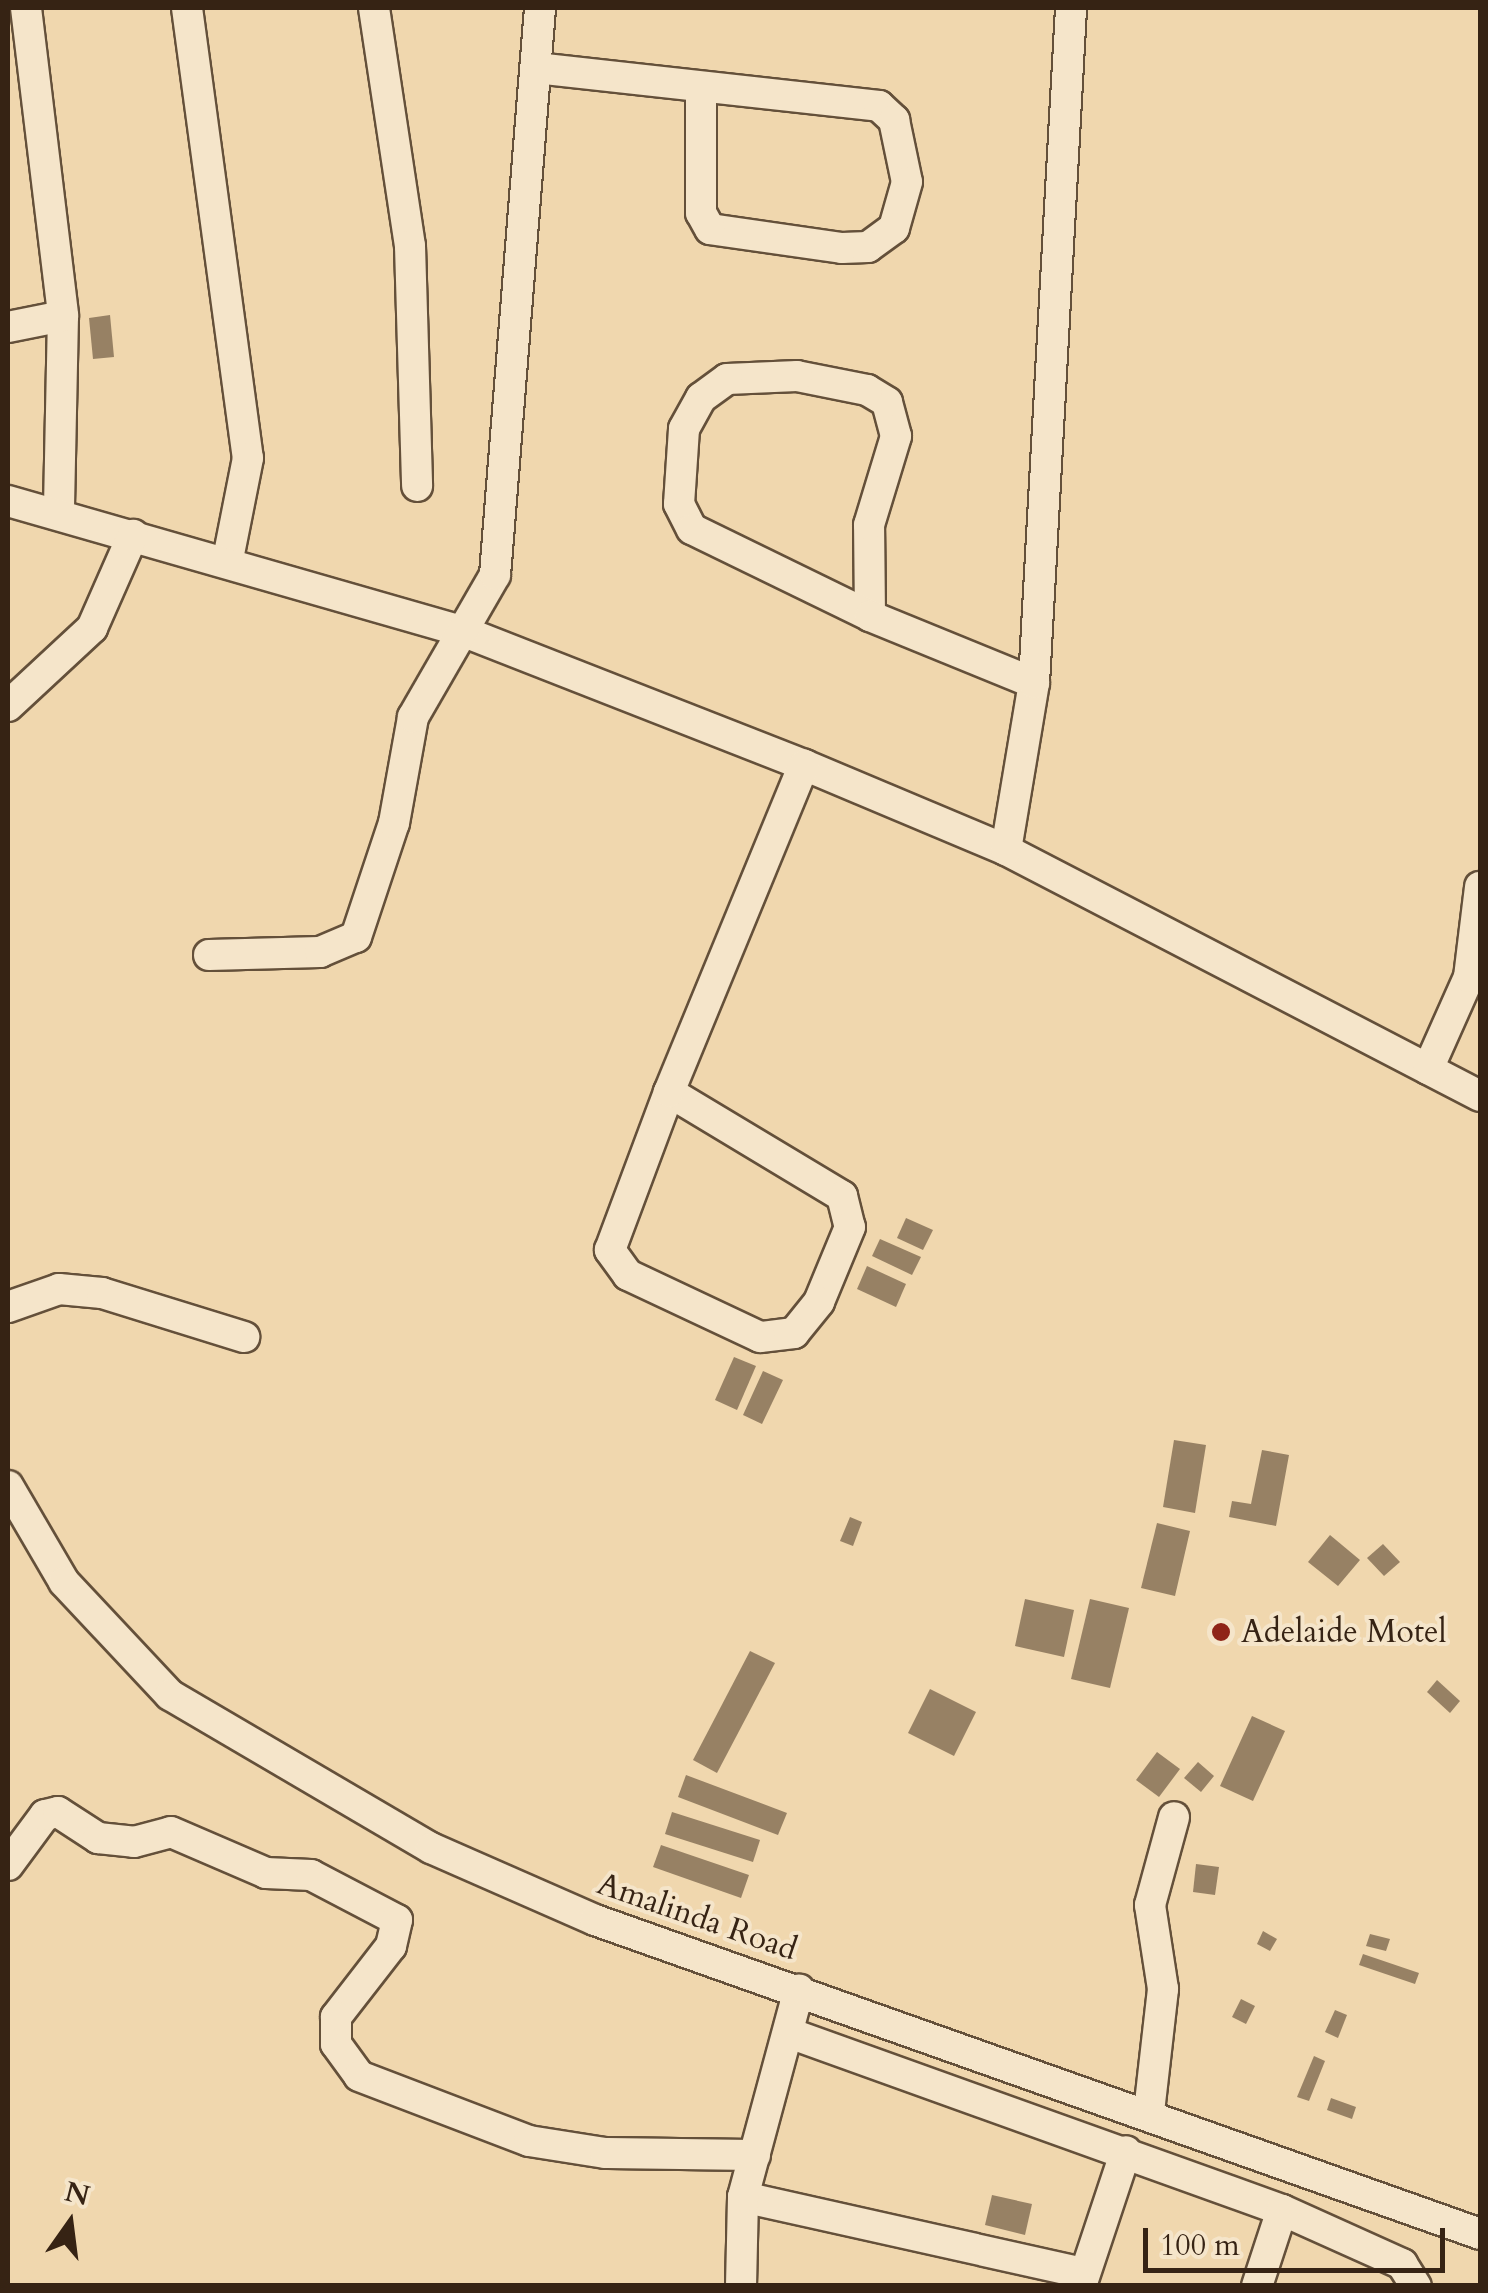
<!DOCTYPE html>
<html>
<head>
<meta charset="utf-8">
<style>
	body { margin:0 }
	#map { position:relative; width:1488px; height:2293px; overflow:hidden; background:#f0d7ae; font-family:Cardo,serif }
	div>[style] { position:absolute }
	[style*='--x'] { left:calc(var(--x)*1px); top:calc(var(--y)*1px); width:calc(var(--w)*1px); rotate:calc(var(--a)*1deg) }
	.building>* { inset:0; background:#978164 }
	.roads { filter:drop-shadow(2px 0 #64503a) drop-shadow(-2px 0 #64503a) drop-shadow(0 2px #64503a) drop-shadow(0 -2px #64503a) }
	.minor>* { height:30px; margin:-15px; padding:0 15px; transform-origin:15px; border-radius:15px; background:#f5e5ca }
	.dots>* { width:28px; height:28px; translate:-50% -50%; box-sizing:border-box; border:5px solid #f5e5ca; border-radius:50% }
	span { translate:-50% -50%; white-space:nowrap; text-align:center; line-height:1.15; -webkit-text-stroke:8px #f5e5ca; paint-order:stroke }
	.poi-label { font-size:32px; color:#362314 }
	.left { translate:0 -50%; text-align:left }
	.street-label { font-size:32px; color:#362314 }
	.frame { position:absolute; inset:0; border:10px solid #362314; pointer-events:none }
	.north { position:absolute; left:20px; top:2173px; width:100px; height:100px; -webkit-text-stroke:8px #f5e5ca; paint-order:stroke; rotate:14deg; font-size:28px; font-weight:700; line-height:40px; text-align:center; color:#362314 }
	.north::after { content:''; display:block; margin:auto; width:35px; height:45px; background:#362314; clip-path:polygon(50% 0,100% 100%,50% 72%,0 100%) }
	.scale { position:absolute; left:1143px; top:2228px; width:302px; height:45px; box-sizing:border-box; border:5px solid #362314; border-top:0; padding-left:12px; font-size:30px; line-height:35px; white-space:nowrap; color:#362314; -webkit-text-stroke:8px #f5e5ca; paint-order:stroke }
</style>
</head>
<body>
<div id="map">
	<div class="building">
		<i style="clip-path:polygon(110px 315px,114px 357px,93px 359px,89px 318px)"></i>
		<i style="clip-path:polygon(906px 1218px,933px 1230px,923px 1250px,897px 1238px)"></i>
		<i style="clip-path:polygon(880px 1239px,921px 1257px,912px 1275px,872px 1256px)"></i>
		<i style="clip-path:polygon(867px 1266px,906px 1284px,896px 1307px,857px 1289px)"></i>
		<i style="clip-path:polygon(734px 1357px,756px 1366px,737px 1410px,715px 1400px)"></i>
		<i style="clip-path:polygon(763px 1371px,783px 1380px,762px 1424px,743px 1415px)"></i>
		<i style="clip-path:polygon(1174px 1440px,1206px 1445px,1195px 1513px,1163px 1507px)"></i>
		<i style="clip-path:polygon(1262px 1450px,1289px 1455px,1276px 1526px,1229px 1517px,1232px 1501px,1251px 1504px)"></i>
		<i style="clip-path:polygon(850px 1517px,862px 1522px,853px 1546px,840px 1541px)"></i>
		<i style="clip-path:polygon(1157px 1523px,1190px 1531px,1175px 1596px,1141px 1588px)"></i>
		<i style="clip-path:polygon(1330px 1535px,1360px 1560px,1338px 1586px,1308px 1562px)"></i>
		<i style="clip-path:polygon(1383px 1544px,1400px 1562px,1384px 1576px,1367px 1558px)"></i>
		<i style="clip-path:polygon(1025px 1599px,1074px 1610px,1064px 1657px,1015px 1646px)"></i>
		<i style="clip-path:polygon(1090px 1599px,1129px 1608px,1110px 1688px,1071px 1679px)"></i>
		<i style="clip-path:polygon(750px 1651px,775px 1663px,717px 1773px,693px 1760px)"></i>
		<i style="clip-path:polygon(1437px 1680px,1460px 1701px,1450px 1713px,1427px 1692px)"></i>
		<i style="clip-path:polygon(930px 1689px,976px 1712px,954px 1756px,908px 1733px)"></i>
		<i style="clip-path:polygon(1252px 1716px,1285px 1731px,1253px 1801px,1220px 1786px)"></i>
		<i style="clip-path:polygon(1157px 1752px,1180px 1769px,1159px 1797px,1136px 1780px)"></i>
		<i style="clip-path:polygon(1198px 1762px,1214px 1776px,1201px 1792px,1184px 1778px)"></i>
		<i style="clip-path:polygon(686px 1775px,787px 1813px,778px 1835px,678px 1797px)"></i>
		<i style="clip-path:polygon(672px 1812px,760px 1840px,753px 1862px,665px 1834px)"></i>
		<i style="clip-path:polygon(661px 1845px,749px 1875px,741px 1898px,653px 1867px)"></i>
		<i style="clip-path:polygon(1196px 1864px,1219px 1867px,1215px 1895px,1193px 1892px)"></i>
		<i style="clip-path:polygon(1263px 1931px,1277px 1939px,1270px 1951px,1257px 1944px)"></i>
		<i style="clip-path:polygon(1370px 1934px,1390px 1939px,1386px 1951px,1366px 1946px)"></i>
		<i style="clip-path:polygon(1363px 1954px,1419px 1973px,1415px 1984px,1359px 1965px)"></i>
		<i style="clip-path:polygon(1241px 1999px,1255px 2006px,1246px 2024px,1232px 2017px)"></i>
		<i style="clip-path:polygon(1335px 2010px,1347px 2015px,1338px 2038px,1325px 2032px)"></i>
		<i style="clip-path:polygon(1314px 2056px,1325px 2061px,1309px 2101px,1297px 2097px)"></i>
		<i style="clip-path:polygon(1331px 2098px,1356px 2107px,1352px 2119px,1327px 2110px)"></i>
		<i style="clip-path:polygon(992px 2195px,1032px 2204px,1025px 2235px,985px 2225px)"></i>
	</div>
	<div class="roads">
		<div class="minor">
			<i style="--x:26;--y:8;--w:310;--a:83.1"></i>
			<i style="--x:63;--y:316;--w:196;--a:91.2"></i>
			<i style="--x:187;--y:8;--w:454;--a:82.3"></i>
			<i style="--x:248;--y:458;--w:103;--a:101.2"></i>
			<i style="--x:374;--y:8;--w:241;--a:81.4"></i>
			<i style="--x:410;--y:246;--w:240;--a:88.3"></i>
			<i style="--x:536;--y:68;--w:345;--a:6.3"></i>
			<i style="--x:879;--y:106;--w:21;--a:43"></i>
			<i style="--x:894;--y:120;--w:63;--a:78.2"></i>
			<i style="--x:907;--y:182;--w:48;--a:105.8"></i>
			<i style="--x:894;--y:228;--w:32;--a:144"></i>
			<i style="--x:868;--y:247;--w:26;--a:178"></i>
			<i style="--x:842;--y:248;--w:133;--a:-171.8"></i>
			<i style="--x:710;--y:229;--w:18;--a:-119"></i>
			<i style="--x:701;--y:213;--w:126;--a:-90"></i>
			<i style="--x:8;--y:327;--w:56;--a:-11.3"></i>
			<i style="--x:8;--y:501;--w:478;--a:16"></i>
			<i style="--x:467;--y:633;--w:362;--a:21.4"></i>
			<i style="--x:804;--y:765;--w:219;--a:22.8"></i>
			<i style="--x:1006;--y:850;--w:534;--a:27.43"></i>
			<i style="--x:870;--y:616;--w:91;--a:-90.6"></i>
			<i style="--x:869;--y:525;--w:93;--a:-73.1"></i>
			<i style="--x:896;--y:436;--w:35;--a:-105"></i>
			<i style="--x:887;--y:402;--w:23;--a:-149"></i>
			<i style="--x:867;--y:390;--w:71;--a:-168.7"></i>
			<i style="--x:797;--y:376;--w:70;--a:177.5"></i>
			<i style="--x:727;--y:379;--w:32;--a:144"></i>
			<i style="--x:701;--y:398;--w:35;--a:119"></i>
			<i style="--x:684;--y:429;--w:75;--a:93.8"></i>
			<i style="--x:679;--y:504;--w:28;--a:63"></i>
			<i style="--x:692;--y:529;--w:198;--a:26"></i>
			<i style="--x:870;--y:616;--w:177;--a:22.2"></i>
			<i style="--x:8;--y:706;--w:115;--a:-42.9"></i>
			<i style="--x:92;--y:628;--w:102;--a:-66.2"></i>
			<i style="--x:1006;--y:850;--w:169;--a:-80.5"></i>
			<i style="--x:1034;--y:683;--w:676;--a:-86.86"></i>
			<i style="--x:209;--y:955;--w:111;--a:-1.5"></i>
			<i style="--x:320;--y:952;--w:39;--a:-23"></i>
			<i style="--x:356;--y:937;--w:120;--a:-71.6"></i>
			<i style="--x:394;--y:823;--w:108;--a:-79.8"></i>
			<i style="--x:413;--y:717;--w:164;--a:-60"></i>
			<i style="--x:495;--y:575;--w:569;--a:-85.46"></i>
			<i style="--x:1428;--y:1069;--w:101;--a:-66"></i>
			<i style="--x:1469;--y:977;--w:91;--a:-83"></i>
			<i style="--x:669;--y:1092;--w:202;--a:31"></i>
			<i style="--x:842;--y:1196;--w:32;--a:76"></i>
			<i style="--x:850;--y:1227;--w:81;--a:112.5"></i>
			<i style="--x:819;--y:1302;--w:40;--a:129"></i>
			<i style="--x:794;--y:1333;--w:34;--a:173"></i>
			<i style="--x:760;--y:1337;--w:146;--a:-154.8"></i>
			<i style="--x:628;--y:1275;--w:31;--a:-126"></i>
			<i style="--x:610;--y:1250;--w:169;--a:-69.5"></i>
			<i style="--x:669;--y:1092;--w:354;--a:-67.6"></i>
			<i style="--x:8;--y:1307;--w:54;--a:-19.4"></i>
			<i style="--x:59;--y:1289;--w:43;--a:5.3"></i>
			<i style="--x:102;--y:1293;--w:149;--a:17.2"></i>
			<i style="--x:8;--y:1486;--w:111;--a:59.7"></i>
			<i style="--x:64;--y:1582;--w:155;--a:46.8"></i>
			<i style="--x:170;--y:1695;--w:303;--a:30.4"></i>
			<i style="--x:431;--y:1848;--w:179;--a:23.7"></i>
			<i style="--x:595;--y:1920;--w:939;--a:19.53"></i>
			<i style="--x:8;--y:1865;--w:62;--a:-53.5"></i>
			<i style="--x:45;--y:1815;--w:13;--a:-13"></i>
			<i style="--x:58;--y:1812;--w:48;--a:33"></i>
			<i style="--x:98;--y:1838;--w:36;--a:6"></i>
			<i style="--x:134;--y:1842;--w:38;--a:-15"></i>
			<i style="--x:171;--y:1832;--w:103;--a:23.3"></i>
			<i style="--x:266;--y:1873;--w:45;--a:2.5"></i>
			<i style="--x:311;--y:1875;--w:97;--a:27.6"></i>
			<i style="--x:397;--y:1920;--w:27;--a:103"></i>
			<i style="--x:391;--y:1946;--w:90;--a:127.8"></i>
			<i style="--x:336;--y:2017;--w:27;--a:90"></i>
			<i style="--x:336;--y:2044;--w:39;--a:54"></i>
			<i style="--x:359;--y:2076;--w:182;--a:20.9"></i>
			<i style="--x:529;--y:2141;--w:77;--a:9"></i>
			<i style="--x:605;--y:2153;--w:150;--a:0.8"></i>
			<i style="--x:789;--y:2033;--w:524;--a:19.75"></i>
			<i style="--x:1282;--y:2210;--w:132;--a:24.2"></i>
			<i style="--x:1402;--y:2264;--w:26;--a:58"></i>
			<i style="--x:1149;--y:2112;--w:124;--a:-83.5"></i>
			<i style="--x:1163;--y:1989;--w:85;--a:-98.8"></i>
			<i style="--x:1150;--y:1905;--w:91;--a:-74.7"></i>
			<i style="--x:743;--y:2197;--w:349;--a:12.6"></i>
			<i style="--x:741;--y:2286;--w:89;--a:-88.7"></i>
			<i style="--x:743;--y:2197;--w:215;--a:-74.9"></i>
			<i style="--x:1081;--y:2286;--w:142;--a:-71.6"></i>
			<i style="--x:1257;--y:2286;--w:80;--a:-71.8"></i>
		</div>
	</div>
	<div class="dots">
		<i style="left:1221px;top:1632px;background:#8f2418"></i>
	</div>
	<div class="poi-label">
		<span class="left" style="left:1241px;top:1632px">Adelaide Motel</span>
	</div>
	<div class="street-label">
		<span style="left:697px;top:1917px;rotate:19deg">Amalinda Road</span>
	</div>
	<div class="frame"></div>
	<div class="north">N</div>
	<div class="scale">100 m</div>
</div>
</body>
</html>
